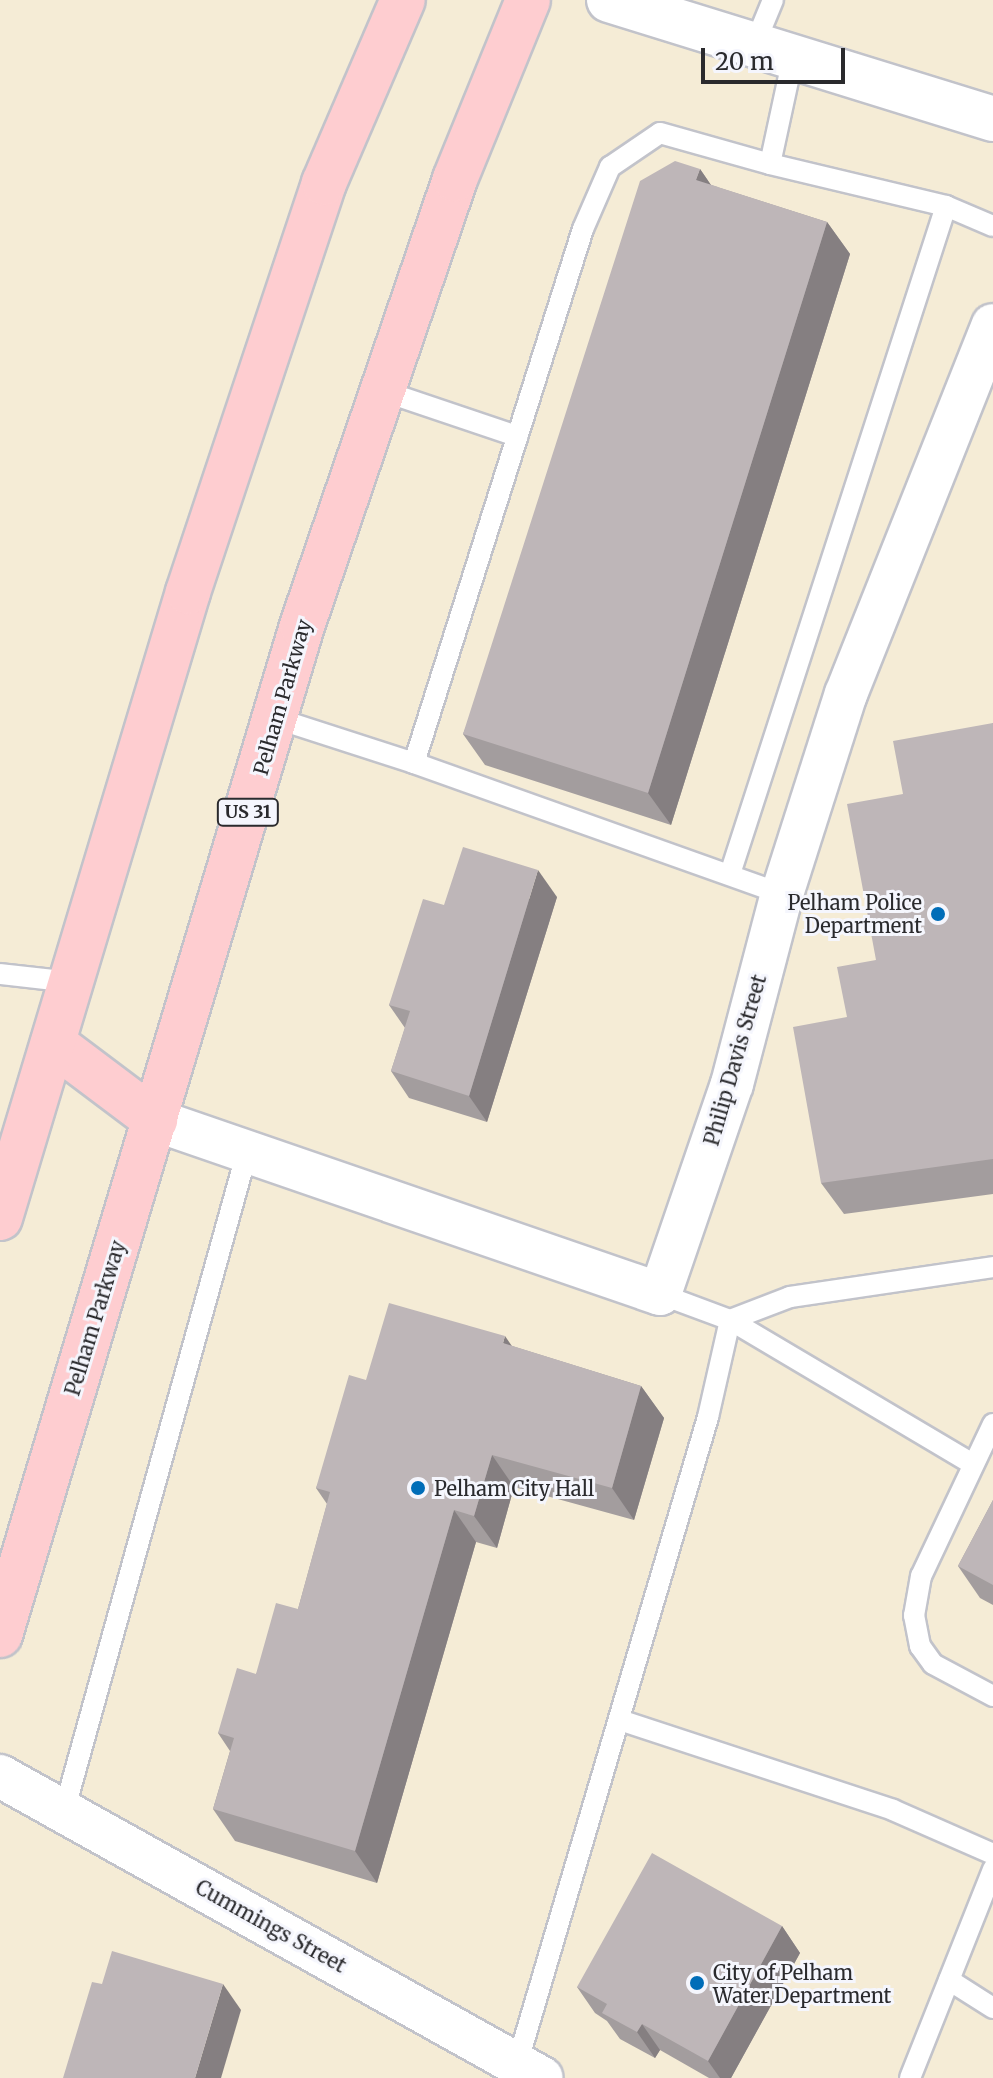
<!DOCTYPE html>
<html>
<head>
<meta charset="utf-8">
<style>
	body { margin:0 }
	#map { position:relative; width:993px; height:2078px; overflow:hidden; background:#f5f6fd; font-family:Merriweather,serif }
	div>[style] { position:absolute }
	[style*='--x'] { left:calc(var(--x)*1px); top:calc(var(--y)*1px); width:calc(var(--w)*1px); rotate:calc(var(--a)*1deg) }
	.industrial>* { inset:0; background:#f5ecd6 }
	.roads { filter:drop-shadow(2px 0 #c2c3ca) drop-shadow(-2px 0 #c2c3ca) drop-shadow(0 2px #c2c3ca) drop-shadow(0 -2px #c2c3ca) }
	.lane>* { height:20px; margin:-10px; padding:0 10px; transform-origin:10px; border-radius:10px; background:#fff }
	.street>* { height:42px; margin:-21px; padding:0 21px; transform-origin:21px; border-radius:21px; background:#fff }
	.secondary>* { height:44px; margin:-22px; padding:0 22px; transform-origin:22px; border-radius:22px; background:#fff }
	.primary>* { height:44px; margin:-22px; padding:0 22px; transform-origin:22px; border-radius:22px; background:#fecdd0 }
	.wall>* { inset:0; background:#a39d9e }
	.shaded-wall>* { inset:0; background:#857f81 }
	.building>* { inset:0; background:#beb6b8 }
	.dots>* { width:22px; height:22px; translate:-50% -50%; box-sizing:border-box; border:4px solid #f5f6fd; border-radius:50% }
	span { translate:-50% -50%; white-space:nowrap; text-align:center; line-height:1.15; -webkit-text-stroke:6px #f5f6fd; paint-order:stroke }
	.shield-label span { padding:2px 6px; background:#f5f6fd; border:2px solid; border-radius:6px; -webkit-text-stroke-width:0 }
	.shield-label { font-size:18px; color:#2a2a2d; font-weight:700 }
	.street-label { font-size:20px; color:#2a2a2d }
	.poi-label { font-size:20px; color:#2a2a2d }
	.right { translate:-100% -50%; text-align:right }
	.left { translate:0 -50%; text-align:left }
	.scale { position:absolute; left:701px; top:48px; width:144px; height:36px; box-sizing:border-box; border:4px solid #2a2a2d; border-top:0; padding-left:10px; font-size:24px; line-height:28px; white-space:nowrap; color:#2a2a2d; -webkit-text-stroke:6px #f5f6fd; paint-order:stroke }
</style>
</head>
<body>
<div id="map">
	<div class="industrial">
		<i style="clip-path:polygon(0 0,993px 0,993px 2078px,0 2078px)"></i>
	</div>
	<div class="roads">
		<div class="lane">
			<i style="--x:754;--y:46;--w:50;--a:-67.6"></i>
			<i style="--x:946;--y:206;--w:51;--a:23.1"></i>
			<i style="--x:380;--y:390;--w:145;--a:18.6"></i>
			<i style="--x:275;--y:718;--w:146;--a:17.9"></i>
			<i style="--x:730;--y:874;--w:702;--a:-72.08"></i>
			<i style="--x:946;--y:206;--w:181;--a:-166.6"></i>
			<i style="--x:782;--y:894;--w:391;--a:-160.4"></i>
			<i style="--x:414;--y:763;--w:560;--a:-72.44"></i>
			<i style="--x:583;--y:229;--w:68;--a:-66.5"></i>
			<i style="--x:610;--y:167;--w:60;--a:-34.2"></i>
			<i style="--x:660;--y:133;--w:114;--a:15.7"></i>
			<i style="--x:770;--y:164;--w:108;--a:-77.8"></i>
			<i style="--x:0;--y:974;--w:71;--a:6.4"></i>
			<i style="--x:730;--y:1320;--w:282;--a:30.7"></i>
			<i style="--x:730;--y:1320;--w:64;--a:-21"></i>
			<i style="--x:790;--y:1297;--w:205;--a:-8.4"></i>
			<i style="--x:993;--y:1424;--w:168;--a:115.3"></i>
			<i style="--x:921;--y:1576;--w:40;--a:100"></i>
			<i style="--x:914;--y:1615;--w:32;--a:79"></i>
			<i style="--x:920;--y:1646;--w:22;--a:54"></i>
			<i style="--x:933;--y:1664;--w:68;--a:28.1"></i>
			<i style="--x:620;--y:1720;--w:287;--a:18.2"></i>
			<i style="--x:893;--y:1810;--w:109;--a:23.7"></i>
			<i style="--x:64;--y:1811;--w:684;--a:-74.48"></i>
			<i style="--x:949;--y:1980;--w:52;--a:32.5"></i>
			<i style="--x:517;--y:2064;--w:675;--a:-73.55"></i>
			<i style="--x:708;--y:1417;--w:99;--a:-77.2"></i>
			<i style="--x:730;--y:1320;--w:75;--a:-159.6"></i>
			<i style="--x:910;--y:2078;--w:225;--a:-68.3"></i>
		</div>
		<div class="street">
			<i style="--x:155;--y:1120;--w:534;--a:19.01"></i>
			<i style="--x:660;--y:1294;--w:222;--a:-71.1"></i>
			<i style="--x:732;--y:1084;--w:196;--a:-75.3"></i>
			<i style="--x:782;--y:894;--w:210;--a:-72.3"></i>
			<i style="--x:846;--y:694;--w:397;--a:-68.3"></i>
			<i style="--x:0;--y:1776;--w:620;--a:29.13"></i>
		</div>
		<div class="secondary">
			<i style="--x:609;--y:0;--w:402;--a:17.2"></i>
		</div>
		<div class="primary">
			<i style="--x:53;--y:1043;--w:128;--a:37"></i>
			<i style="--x:0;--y:1218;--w:654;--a:-73.28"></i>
			<i style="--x:188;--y:592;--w:431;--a:-71.6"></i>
			<i style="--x:324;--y:183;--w:199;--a:-66.7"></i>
			<i style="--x:0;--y:1635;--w:1053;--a:-73.34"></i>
			<i style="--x:302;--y:626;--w:472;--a:-71.1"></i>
			<i style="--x:455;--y:179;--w:193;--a:-67.8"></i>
		</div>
	</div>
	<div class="wall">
		<i style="clip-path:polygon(700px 169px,711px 185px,827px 222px,850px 254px,671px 825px,485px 765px,463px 734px)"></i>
		<i style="clip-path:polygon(993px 723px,993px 1194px,844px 1214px,821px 1183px,847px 1017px,876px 960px,903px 794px)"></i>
		<i style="clip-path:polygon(557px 897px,487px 1122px,409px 1098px,391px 1071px,405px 1028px,389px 1005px,444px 905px)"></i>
		<i style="clip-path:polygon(512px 1346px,641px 1386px,664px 1418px,634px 1520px,514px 1487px,497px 1548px,476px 1542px,377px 1883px,235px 1841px,213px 1809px,230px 1751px,218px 1733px,298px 1609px,327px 1504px,316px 1488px,366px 1380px)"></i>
		<i style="clip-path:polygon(993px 1500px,993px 1605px,980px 1598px,958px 1566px)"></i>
		<i style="clip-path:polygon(782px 1926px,800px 1953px,731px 2078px,709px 2078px,660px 2050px,655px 2058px,620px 2039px,607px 2021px,595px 2013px,577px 1987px)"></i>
	</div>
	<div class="shaded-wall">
		<i style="clip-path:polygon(700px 169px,722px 201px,696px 180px)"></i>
		<i style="clip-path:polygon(827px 222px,850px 254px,671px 825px,648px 793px)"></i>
		<i style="clip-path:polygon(538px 870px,557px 897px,487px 1122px,469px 1096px)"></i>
		<i style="clip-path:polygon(505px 1336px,527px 1368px,503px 1343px)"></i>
		<i style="clip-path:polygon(641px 1386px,664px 1418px,634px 1520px,612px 1488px)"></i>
		<i style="clip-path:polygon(492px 1455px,514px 1487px,497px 1548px,474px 1516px)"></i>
		<i style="clip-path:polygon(454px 1510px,476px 1542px,377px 1883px,355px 1851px)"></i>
		<i style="clip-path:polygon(782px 1926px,800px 1953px,731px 2078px,720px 2078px,708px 2061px)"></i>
		<i style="clip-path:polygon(223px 1984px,241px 2010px,221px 2078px,195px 2078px)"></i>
		<i style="clip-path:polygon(642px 2024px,660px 2050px,655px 2058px,637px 2032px)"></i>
	</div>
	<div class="building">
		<i style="clip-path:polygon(675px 161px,700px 169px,696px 180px,827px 222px,648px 793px,463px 734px,640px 181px)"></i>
		<i style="clip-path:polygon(993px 723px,993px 1159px,821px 1183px,793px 1027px,847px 1017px,837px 967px,876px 960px,847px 804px,903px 794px,893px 741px)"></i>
		<i style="clip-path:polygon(463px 847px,538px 870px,469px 1096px,391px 1071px,410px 1011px,389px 1005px,423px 899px,444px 905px)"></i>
		<i style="clip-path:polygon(389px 1303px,505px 1336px,503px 1343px,641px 1386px,612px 1488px,492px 1455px,474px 1516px,454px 1510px,355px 1851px,213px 1809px,234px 1738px,218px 1733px,237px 1668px,256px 1674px,276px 1603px,298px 1609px,330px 1492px,316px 1488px,349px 1375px,366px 1380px)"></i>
		<i style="clip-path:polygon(993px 1500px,993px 1585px,958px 1566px)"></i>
		<i style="clip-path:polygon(652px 1853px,782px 1926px,708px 2061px,642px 2024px,637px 2032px,602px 2013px,607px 2004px,577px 1987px)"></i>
		<i style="clip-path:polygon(112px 1951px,223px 1984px,195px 2078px,63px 2078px,92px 1982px,102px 1984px)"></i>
	</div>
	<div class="dots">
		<i style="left:938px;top:914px;background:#006db8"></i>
		<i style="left:418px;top:1488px;background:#006db8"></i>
		<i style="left:697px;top:1983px;background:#006db8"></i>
	</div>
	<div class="shield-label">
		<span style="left:248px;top:812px">US 31</span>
	</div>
	<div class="street-label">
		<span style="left:282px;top:697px;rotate:-74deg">Pelham Parkway</span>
		<span style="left:735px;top:1060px;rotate:-74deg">Philip Davis Street</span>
		<span style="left:95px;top:1318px;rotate:-73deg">Pelham Parkway</span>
		<span style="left:271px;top:1926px;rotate:29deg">Cummings Street</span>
	</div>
	<div class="poi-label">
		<span class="right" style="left:922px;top:914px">Pelham Police<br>Department</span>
		<span class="left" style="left:434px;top:1488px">Pelham City Hall</span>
		<span class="left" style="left:713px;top:1984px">City of Pelham<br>Water Department</span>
	</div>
	<div class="scale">20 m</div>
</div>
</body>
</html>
